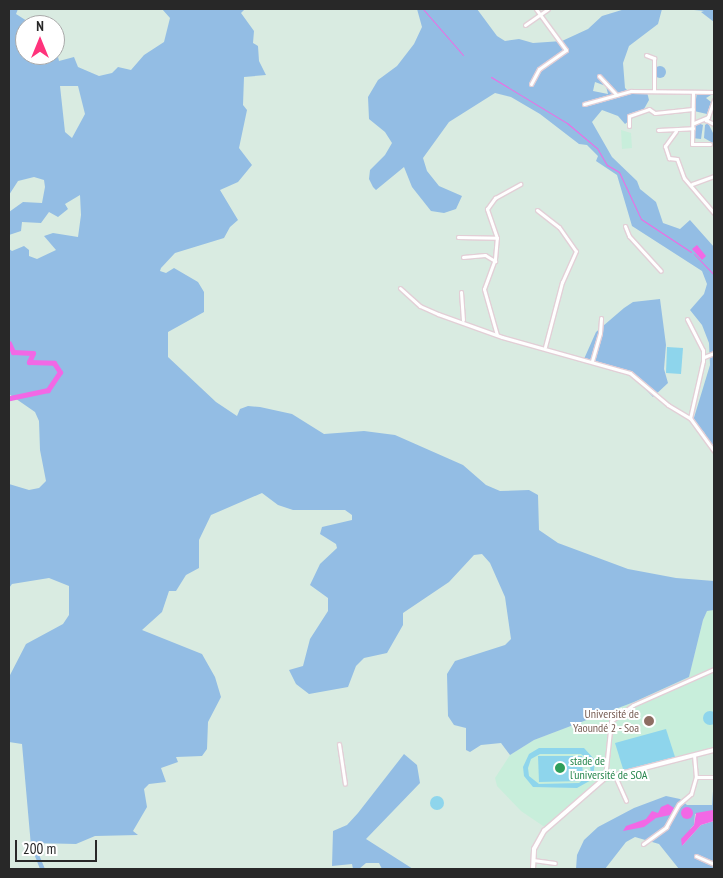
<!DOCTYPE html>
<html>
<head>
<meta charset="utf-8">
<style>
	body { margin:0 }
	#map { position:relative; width:723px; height:878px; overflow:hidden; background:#d9ebe1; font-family:"PT Sans Narrow",sans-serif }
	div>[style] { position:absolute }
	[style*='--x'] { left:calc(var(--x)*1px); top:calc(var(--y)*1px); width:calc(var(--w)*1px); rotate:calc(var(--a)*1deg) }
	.education>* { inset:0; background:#c8eedb }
	.green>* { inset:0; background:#93bde4 }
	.round { border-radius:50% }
	.pitch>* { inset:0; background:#8ed5ec }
	.water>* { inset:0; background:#f268e5 }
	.stream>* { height:1px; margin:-0.5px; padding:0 0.5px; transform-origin:0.5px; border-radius:0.5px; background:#f268e5 }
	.river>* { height:5px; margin:-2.5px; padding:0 2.5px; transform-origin:2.5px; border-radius:2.5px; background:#f268e5 }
	.roads { filter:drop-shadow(1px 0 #e2cfd6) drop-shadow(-1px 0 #e2cfd6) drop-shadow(0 1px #e2cfd6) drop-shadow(0 -1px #e2cfd6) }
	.minor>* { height:3px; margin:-1.5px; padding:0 1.5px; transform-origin:1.5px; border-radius:1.5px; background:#fff }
	.tertiary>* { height:4px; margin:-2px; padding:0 2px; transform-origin:2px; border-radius:2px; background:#fff }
	.dots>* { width:14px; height:14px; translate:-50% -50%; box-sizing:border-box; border:2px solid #fff; border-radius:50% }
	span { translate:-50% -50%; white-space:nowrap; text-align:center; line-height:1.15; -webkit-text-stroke:4px #fff; paint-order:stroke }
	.education-label { font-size:12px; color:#785e54 }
	.right { translate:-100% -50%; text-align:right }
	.leisure-label { font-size:12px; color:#27864d }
	.left { translate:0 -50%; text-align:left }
	.frame { position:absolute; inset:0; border:10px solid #282828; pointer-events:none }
	.north { position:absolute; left:15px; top:15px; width:50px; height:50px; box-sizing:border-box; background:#fff; border:1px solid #a9a9a9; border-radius:50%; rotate:0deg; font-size:14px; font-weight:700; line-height:20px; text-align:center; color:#282828 }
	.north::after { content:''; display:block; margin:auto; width:18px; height:22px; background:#ff337c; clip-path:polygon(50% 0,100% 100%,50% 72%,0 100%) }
	.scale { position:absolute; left:15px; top:840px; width:82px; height:22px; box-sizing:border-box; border:2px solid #282828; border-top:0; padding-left:6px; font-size:15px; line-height:18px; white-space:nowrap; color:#282828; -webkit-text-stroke:4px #fff; paint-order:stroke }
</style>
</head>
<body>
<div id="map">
	<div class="education">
		<i style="clip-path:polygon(621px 130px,631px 133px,632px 148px,622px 149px)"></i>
		<i style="clip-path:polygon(714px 610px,714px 753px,700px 754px,604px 783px,549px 830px,521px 811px,497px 786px,495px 778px,510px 755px,534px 740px,634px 702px,689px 677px,703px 620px,707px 611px)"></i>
	</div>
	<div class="green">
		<i style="clip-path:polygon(evenodd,9px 9px,18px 9px,16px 14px,27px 21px,46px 25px,25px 25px,25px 55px,55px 55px,55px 44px,59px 61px,74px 57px,78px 67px,99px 76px,112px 73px,118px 67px,131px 70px,144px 55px,164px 42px,170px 18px,162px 9px,245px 9px,241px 13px,254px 31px,253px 43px,258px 46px,259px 61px,266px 75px,244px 77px,243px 105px,247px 110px,239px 148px,252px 165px,238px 182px,220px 190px,238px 220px,230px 227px,224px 238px,175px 253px,161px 268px,160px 271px,166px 273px,174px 268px,198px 282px,204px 292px,204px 312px,168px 332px,168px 357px,216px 402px,237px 416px,240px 409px,248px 406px,260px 407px,292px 414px,324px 434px,364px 431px,395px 435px,463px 465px,486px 485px,500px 491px,529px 490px,538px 495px,539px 530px,558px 543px,628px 569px,676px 578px,714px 581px,714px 610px,707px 611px,703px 620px,689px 677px,634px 702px,534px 740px,510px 755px,501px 743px,481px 745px,470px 752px,466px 750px,466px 728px,454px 725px,448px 716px,447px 674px,455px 661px,505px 645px,511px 639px,505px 597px,490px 563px,482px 554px,474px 555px,449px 582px,403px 613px,403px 625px,387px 653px,364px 658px,356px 666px,348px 687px,309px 694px,296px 684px,289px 670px,303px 666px,310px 639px,328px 611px,328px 598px,310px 585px,320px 564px,337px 548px,336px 544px,320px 534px,322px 527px,352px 520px,352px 515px,345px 510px,293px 510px,278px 505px,262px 493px,211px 515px,199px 540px,199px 568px,186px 575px,176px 591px,169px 591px,162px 612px,142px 630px,202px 654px,215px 677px,221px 697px,208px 722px,207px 749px,202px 756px,176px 757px,178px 762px,161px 768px,166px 782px,149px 784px,144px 789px,147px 807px,133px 831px,138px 835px,95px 836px,76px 844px,34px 843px,45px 869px,40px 869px,31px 846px,22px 744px,9px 742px,9px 677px,26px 644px,63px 624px,69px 615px,69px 586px,49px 578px,12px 584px,9px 588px,9px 484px,29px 490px,39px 488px,46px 481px,40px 450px,39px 421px,35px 412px,9px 394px,9px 249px,12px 251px,24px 246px,29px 250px,29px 256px,37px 259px,56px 250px,44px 236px,53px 233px,78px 237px,81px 215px,80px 195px,65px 204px,68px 209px,58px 217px,49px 212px,41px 223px,22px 222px,21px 231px,9px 235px,9px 212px,23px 202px,42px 203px,45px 187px,44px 180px,34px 177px,18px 181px,9px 195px,9px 9px,60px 86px,78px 86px,85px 114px,72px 138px,65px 132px,60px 86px)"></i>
		<i style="clip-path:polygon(evenodd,417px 9px,477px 9px,497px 36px,505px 41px,519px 39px,533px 43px,562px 41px,588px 29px,602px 16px,625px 9px,662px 9px,658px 24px,629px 46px,623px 63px,625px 88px,630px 93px,647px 92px,649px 100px,644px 109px,625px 124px,618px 116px,602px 110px,592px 122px,612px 157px,637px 181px,640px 189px,656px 202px,663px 223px,680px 229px,690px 220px,714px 247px,714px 451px,704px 432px,693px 421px,710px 365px,709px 343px,702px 325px,690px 310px,704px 294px,707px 284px,702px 271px,632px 226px,617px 175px,596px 161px,598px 156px,587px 145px,579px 144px,540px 114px,511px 97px,495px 93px,449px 122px,423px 158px,427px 171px,439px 186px,462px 196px,456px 209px,444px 213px,431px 211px,412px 187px,404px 167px,376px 190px,373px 187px,369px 179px,370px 170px,385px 155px,392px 143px,385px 132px,369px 119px,368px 97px,378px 80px,397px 66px,414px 44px,422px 27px,417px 9px,595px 82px,606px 86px,608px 94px,593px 91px,595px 82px)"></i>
		<i style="clip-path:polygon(714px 9px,714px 22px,701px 12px,704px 11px,694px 10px)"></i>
		<i class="round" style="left:654px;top:66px;width:12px;height:12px"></i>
		<i style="clip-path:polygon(697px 93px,711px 95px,706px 98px,711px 102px,707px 114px,694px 111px)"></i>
		<i style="clip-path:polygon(695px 122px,703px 125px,701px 139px,692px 138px)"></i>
		<i style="clip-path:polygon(708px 123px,714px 135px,713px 143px,704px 138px,705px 125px)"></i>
		<i style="clip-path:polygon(660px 299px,666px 345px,664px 369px,668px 383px,653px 397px,630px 373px,584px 359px,596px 332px,624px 308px,633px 302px)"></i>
		<i style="clip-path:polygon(404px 754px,417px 765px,420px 783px,366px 839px,413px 869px,382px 869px,379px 863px,366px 863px,359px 869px,353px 869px,352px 864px,332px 866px,333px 831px,347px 825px,358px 813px)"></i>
		<i style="clip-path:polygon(714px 777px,714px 811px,695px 814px,694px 825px,691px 828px,682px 846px,701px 825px,714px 821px,714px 869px,679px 869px,659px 844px,635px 837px,626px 842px,605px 869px,576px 869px,577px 855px,584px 840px,598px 827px,634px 808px,666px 796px,680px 799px,687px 805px,712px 805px)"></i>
	</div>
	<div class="pitch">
		<i style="clip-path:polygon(667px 347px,683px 348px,681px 374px,666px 373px)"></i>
		<i class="round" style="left:703px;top:711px;width:14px;height:14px"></i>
		<i style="clip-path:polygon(666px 729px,675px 757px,624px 772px,615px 743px)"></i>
		<i style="clip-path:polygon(evenodd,539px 748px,584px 748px,595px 760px,593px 779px,577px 788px,533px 787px,524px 776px,523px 767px,529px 754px,539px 748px,540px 754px,581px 754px,589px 760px,591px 773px,579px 783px,539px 784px,529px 776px,528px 768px,531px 759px,540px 754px)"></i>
		<i style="clip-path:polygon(538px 756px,582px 756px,583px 781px,539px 782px)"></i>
		<i class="round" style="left:430px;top:796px;width:14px;height:14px"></i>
	</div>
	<div class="water">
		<i style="clip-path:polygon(697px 245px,706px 256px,702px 260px,692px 249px)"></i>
		<i style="clip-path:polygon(668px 804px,674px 808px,670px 815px,656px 818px,644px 827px,623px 831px,626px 826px,646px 819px,652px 811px,658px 813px,661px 807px)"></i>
		<i class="round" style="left:681px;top:807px;width:12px;height:12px"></i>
		<i style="clip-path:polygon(713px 810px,714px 821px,701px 825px,682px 846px,681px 839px,694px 825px,696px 813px)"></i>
	</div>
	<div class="stream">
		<i style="--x:423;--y:9;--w:61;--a:49"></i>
		<i style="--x:491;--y:77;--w:89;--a:31.2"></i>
		<i style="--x:567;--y:123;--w:39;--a:40"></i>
		<i style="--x:597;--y:148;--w:20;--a:60"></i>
		<i style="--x:607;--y:165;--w:14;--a:30"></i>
		<i style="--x:619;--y:172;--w:52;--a:64.9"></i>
		<i style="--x:641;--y:219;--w:60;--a:33.4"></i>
		<i style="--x:694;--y:254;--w:29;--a:46"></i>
		<i style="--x:714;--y:278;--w:10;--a:90"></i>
	</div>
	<div class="river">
		<i style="--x:9;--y:343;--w:10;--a:66"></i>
		<i style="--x:13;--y:352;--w:20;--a:3"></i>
		<i style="--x:33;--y:353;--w:10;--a:114"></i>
		<i style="--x:29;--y:362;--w:25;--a:2"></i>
		<i style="--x:54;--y:363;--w:11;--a:56"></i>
		<i style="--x:60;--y:372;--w:22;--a:124"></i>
		<i style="--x:48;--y:390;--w:40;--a:168"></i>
	</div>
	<div class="roads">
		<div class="minor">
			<i style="--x:525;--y:25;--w:28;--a:-35"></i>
			<i style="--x:646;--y:55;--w:9;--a:21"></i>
			<i style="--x:654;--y:58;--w:32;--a:90"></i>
			<i style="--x:599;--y:76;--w:26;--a:47"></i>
			<i style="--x:531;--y:84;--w:17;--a:-62"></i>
			<i style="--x:539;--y:69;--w:33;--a:-35"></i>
			<i style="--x:566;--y:50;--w:51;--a:-126.2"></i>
			<i style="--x:693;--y:92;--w:52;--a:91.1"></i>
			<i style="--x:692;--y:144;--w:18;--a:0"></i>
			<i style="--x:584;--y:104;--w:49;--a:-15.5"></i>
			<i style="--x:631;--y:91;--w:83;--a:0.7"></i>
			<i style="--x:708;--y:117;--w:4;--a:124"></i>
			<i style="--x:706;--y:120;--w:9;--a:27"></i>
			<i style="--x:694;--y:123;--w:15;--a:-23"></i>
			<i style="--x:708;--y:117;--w:18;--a:-71"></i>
			<i style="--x:629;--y:126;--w:10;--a:-90"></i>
			<i style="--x:629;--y:116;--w:21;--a:-19"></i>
			<i style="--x:649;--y:109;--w:7;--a:34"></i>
			<i style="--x:655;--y:113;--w:38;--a:-6"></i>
			<i style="--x:658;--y:130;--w:35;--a:-3"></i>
			<i style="--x:676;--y:131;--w:19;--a:126"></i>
			<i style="--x:665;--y:146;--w:13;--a:72"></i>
			<i style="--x:669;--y:158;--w:8;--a:7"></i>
			<i style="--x:677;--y:159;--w:20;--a:70"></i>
			<i style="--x:684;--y:178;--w:46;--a:49.4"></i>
			<i style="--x:692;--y:184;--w:23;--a:-20"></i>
			<i style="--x:537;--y:210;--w:28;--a:38"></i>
			<i style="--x:559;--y:227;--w:29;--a:55"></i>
			<i style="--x:576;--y:251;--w:34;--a:114"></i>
			<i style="--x:562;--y:282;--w:67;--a:104.7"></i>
			<i style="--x:625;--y:226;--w:11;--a:68"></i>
			<i style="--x:629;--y:236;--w:47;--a:47.6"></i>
			<i style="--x:458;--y:237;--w:39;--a:1"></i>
			<i style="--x:463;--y:257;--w:22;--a:-5"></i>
			<i style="--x:485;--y:255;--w:12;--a:31"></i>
			<i style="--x:400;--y:288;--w:27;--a:42"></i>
			<i style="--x:420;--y:306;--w:20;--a:24"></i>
			<i style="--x:438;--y:314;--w:68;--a:19.8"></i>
			<i style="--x:502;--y:337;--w:133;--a:15.7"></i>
			<i style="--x:630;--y:373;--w:50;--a:40.1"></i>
			<i style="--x:668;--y:405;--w:26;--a:31"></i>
			<i style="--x:690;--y:418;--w:41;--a:54"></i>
			<i style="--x:461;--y:292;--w:28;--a:86"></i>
			<i style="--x:687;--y:319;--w:35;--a:63"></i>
			<i style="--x:703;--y:350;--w:11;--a:90"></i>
			<i style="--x:703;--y:361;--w:58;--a:102.8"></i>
			<i style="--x:497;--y:335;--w:48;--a:-105.8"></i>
			<i style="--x:484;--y:289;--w:32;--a:-70"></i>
			<i style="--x:495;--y:259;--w:21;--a:-85"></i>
			<i style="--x:497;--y:238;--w:31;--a:-109"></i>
			<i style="--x:487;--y:209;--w:14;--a:-54"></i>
			<i style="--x:495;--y:198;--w:29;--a:-29"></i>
			<i style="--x:704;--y:357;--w:11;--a:-22"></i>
			<i style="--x:592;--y:361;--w:29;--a:-74"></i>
			<i style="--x:600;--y:333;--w:15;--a:-86"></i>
			<i style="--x:339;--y:744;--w:40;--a:81.5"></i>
			<i style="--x:694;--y:755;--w:22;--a:85"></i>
			<i style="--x:696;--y:777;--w:18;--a:0"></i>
			<i style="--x:615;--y:776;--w:27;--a:66"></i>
			<i style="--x:605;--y:778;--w:57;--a:-84"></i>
			<i style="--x:611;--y:721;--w:27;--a:-36"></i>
			<i style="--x:633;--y:705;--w:89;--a:-24"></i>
			<i style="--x:643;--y:844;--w:29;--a:-36"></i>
			<i style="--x:666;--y:827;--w:26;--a:-61"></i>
			<i style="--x:679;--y:804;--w:16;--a:-40"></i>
			<i style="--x:691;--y:794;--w:18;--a:-74"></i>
			<i style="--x:696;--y:856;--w:20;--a:24"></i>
			<i style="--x:533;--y:860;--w:22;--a:8"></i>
		</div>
		<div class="tertiary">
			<i style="--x:533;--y:869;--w:20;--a:-87"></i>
			<i style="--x:534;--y:849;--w:21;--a:-61"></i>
			<i style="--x:544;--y:831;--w:81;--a:-41"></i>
			<i style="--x:605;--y:778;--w:113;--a:-14.4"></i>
		</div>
	</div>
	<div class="dots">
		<i style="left:649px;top:721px;background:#8d6e63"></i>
		<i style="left:560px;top:768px;background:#2e9e5b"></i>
	</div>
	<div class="education-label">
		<span class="right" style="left:639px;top:721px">Université de<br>Yaoundé 2 - Soa</span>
	</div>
	<div class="leisure-label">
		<span class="left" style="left:570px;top:768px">stade de<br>l'université de SOA</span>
	</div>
	<div class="frame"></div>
	<div class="north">N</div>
	<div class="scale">200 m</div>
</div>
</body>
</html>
